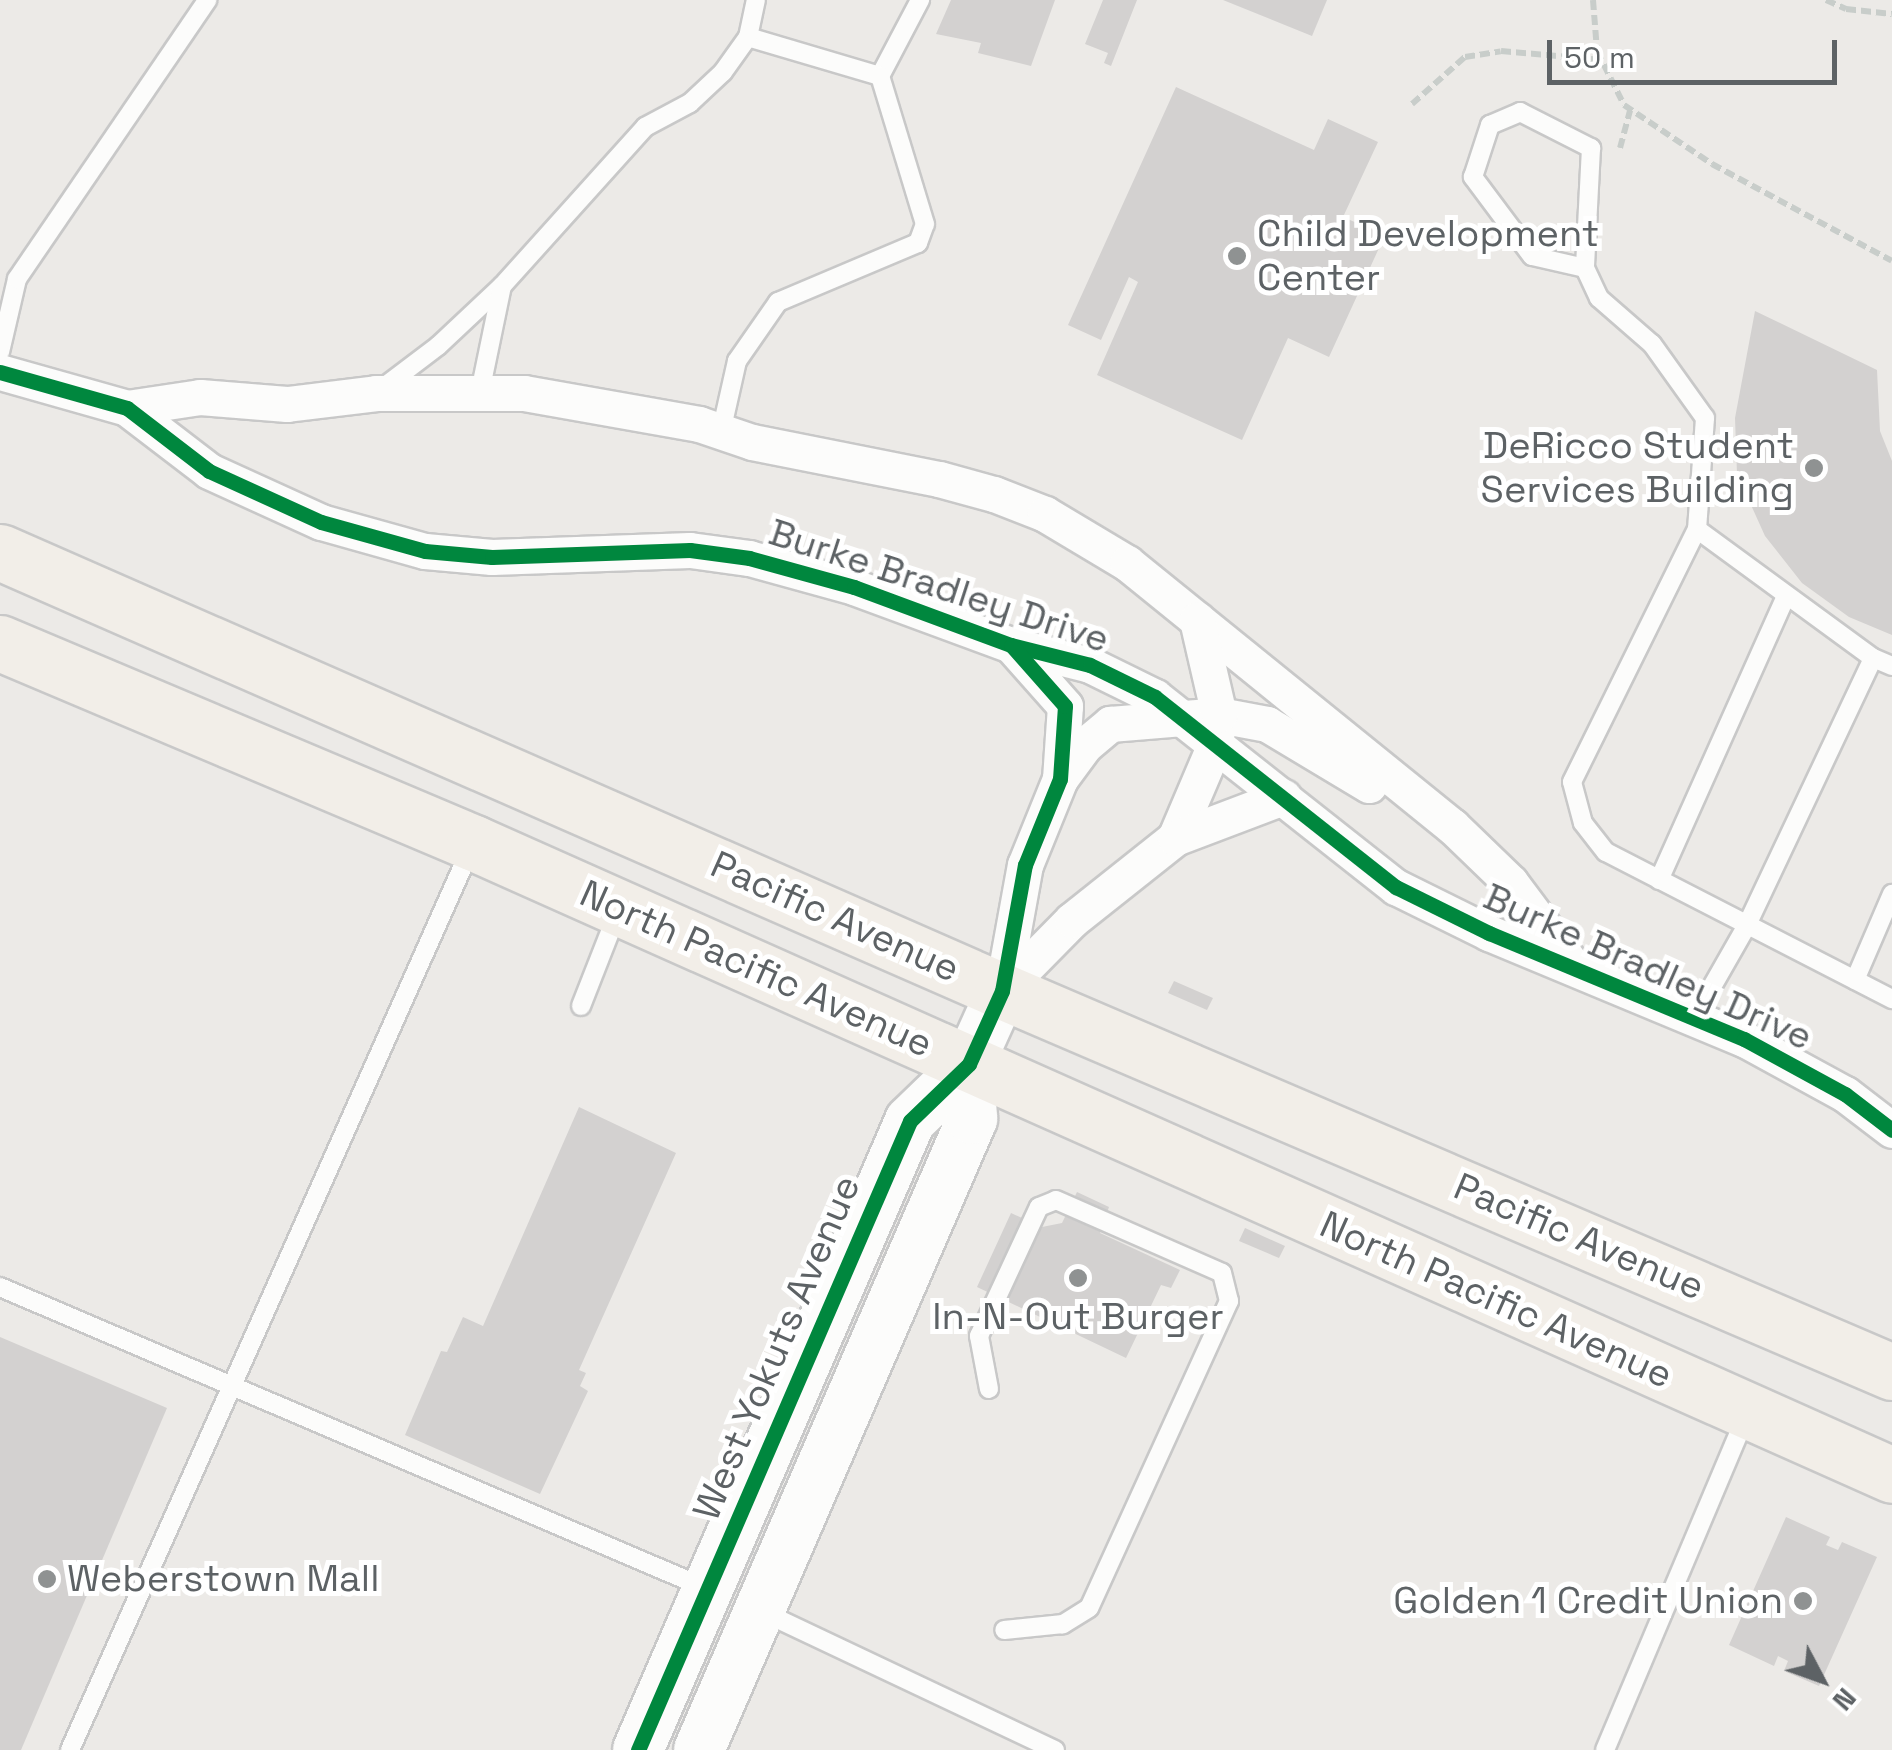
<!DOCTYPE html>
<html>
<head>
<meta charset="utf-8">
<style>
	body { margin:0 }
	#map { position:relative; width:1892px; height:1750px; overflow:hidden; background:#eceae7; font-family:"Space Grotesk",sans-serif }
	div>[style] { position:absolute }
	[style*='--x'] { left:calc(var(--x)*1px); top:calc(var(--y)*1px); width:calc(var(--w)*1px); rotate:calc(var(--a)*1deg) }
	.building>* { inset:0; background:#d3d1d0 }
	.path>* { height:6px; margin-top:-3px; transform-origin:0; background:repeating-linear-gradient(90deg,#c8cdca 0 10px,transparent 0 15px) }
	.roads { filter:drop-shadow(2px 0 #c8c8c8) drop-shadow(-2px 0 #c8c8c8) drop-shadow(0 2px #c8c8c8) drop-shadow(0 -2px #c8c8c8) }
	.lane>* { height:18px; margin:-9px; padding:0 9px; transform-origin:9px; border-radius:9px; background:#fcfcfb }
	.street>* { height:35px; margin:-17.5px; padding:0 17.5px; transform-origin:17.5px; border-radius:17.5px; background:#fcfcfb }
	.secondary>* { height:50px; margin:-25px; padding:0 25px; transform-origin:25px; border-radius:25px; background:#fcfcfb }
	.primary>* { height:55px; margin:-27.5px; padding:0 27.5px; transform-origin:27.5px; border-radius:27.5px; background:#f2eee8 }
	.cycleway>* { height:15px; margin:-7.5px; padding:0 7.5px; transform-origin:7.5px; border-radius:7.5px; background:#00873e }
	.dots>* { width:28px; height:28px; translate:-50% -50%; box-sizing:border-box; border:5px solid #fff; border-radius:50% }
	span { translate:-50% -50%; white-space:nowrap; text-align:center; line-height:1.15; -webkit-text-stroke:10px #fff; paint-order:stroke }
	.poi-label { font-size:38px; color:#5d6265 }
	.left { translate:0 -50%; text-align:left }
	.right { translate:-100% -50%; text-align:right }
	.street-label { font-size:38px; color:#5d6265 }
	.north { position:absolute; left:1772px; top:1630px; width:100px; height:100px; -webkit-text-stroke:8px #fff; paint-order:stroke; rotate:131deg; font-size:28px; font-weight:700; line-height:40px; text-align:center; color:#5d6265 }
	.north::after { content:''; display:block; margin:auto; width:35px; height:45px; background:#5d6265; clip-path:polygon(50% 0,100% 100%,50% 72%,0 100%) }
	.scale { position:absolute; left:1547px; top:40px; width:290px; height:45px; box-sizing:border-box; border:5px solid #5d6265; border-top:0; padding-left:12px; font-size:30px; line-height:35px; white-space:nowrap; color:#5d6265; -webkit-text-stroke:8px #fff; paint-order:stroke }
</style>
</head>
<body>
<div id="map">
	<div class="building">
		<i style="clip-path:polygon(951px 0,1055px 0,1031px 66px,978px 53px,981px 43px,936px 34px)"></i>
		<i style="clip-path:polygon(1103px 0,1137px 0,1111px 66px,1104px 63px,1108px 53px,1085px 44px)"></i>
		<i style="clip-path:polygon(1223px 0,1327px 0,1312px 36px)"></i>
		<i style="clip-path:polygon(1176px 87px,1314px 150px,1328px 119px,1378px 142px,1343px 217px,1385px 235px,1329px 357px,1288px 338px,1242px 440px,1097px 375px,1138px 282px,1129px 277px,1101px 340px,1068px 325px)"></i>
		<i style="clip-path:polygon(1755px 311px,1877px 370px,1880px 431px,1892px 461px,1892px 635px,1849px 617px,1802px 583px,1765px 536px,1737px 474px,1735px 418px)"></i>
		<i style="clip-path:polygon(1174px 981px,1213px 998px,1207px 1010px,1168px 993px)"></i>
		<i style="clip-path:polygon(579px 1107px,676px 1153px,579px 1370px,586px 1373px,580px 1386px,588px 1391px,540px 1494px,405px 1435px,441px 1351px,447px 1352px,463px 1317px,483px 1326px)"></i>
		<i style="clip-path:polygon(1077px 1192px,1109px 1207px,1100px 1233px,1180px 1270px,1171px 1288px,1161px 1285px,1126px 1358px,977px 1287px,1011px 1213px,1042px 1227px,1062px 1223px)"></i>
		<i style="clip-path:polygon(1245px 1228px,1285px 1246px,1279px 1258px,1239px 1241px)"></i>
		<i style="clip-path:polygon(0 1337px,167px 1408px,21px 1750px,0 1750px)"></i>
		<i style="clip-path:polygon(1786px 1517px,1830px 1537px,1826px 1545px,1838px 1550px,1842px 1542px,1877px 1557px,1819px 1686px,1784px 1671px,1788px 1661px,1778px 1656px,1774px 1666px,1729px 1645px)"></i>
	</div>
	<div class="path">
		<i style="--x:1593;--y:0;--w:51;--a:85.5"></i>
		<i style="--x:1597;--y:51;--w:60;--a:63.4"></i>
		<i style="--x:1624;--y:105;--w:106;--a:33.8"></i>
		<i style="--x:1712;--y:164;--w:204;--a:28.3"></i>
		<i style="--x:1826;--y:0;--w:22;--a:24"></i>
		<i style="--x:1846;--y:9;--w:46;--a:6.2"></i>
		<i style="--x:1412;--y:104;--w:71;--a:-41.6"></i>
		<i style="--x:1465;--y:57;--w:36;--a:-9"></i>
		<i style="--x:1501;--y:51;--w:101;--a:5.1"></i>
		<i style="--x:1620;--y:148;--w:39;--a:-75"></i>
	</div>
	<div class="roads">
		<div class="lane">
			<i style="--x:748;--y:37;--w:138;--a:16.5"></i>
			<i style="--x:880;--y:76;--w:86;--a:-62.2"></i>
			<i style="--x:1585;--y:268;--w:54;--a:-167.2"></i>
			<i style="--x:1532;--y:256;--w:99;--a:-126.8"></i>
			<i style="--x:1473;--y:177;--w:55;--a:-71.9"></i>
			<i style="--x:1490;--y:125;--w:33;--a:-23"></i>
			<i style="--x:1520;--y:112;--w:80;--a:26.9"></i>
			<i style="--x:1591;--y:148;--w:120;--a:92.9"></i>
			<i style="--x:1585;--y:268;--w:33;--a:65"></i>
			<i style="--x:1599;--y:298;--w:70;--a:41"></i>
			<i style="--x:1652;--y:344;--w:91;--a:54.4"></i>
			<i style="--x:1705;--y:418;--w:111;--a:94.1"></i>
			<i style="--x:0;--y:352;--w:75;--a:-76.9"></i>
			<i style="--x:17;--y:279;--w:338;--a:-55.7"></i>
			<i style="--x:380;--y:390;--w:73;--a:-37.2"></i>
			<i style="--x:438;--y:346;--w:88;--a:-43.2"></i>
			<i style="--x:502;--y:286;--w:214;--a:-48"></i>
			<i style="--x:645;--y:127;--w:51;--a:-28.1"></i>
			<i style="--x:690;--y:103;--w:45;--a:-43.2"></i>
			<i style="--x:723;--y:72;--w:43;--a:-54.5"></i>
			<i style="--x:748;--y:37;--w:38;--a:-78"></i>
			<i style="--x:480;--y:392;--w:108;--a:-78.3"></i>
			<i style="--x:721;--y:432;--w:73;--a:-77.3"></i>
			<i style="--x:737;--y:361;--w:72;--a:-55.2"></i>
			<i style="--x:778;--y:302;--w:152;--a:-22.9"></i>
			<i style="--x:918;--y:243;--w:20;--a:-70"></i>
			<i style="--x:925;--y:224;--w:155;--a:-106.9"></i>
			<i style="--x:1892;--y:666;--w:21;--a:-157"></i>
			<i style="--x:1873;--y:658;--w:218;--a:-143.8"></i>
			<i style="--x:1697;--y:529;--w:282;--a:116.3"></i>
			<i style="--x:1572;--y:782;--w:42;--a:75"></i>
			<i style="--x:1583;--y:823;--w:37;--a:52"></i>
			<i style="--x:1606;--y:852;--w:322;--a:27.2"></i>
			<i style="--x:1659;--y:880;--w:311;--a:-65.9"></i>
			<i style="--x:1855;--y:980;--w:94;--a:-66.7"></i>
			<i style="--x:581;--y:1006;--w:99;--a:-68.6"></i>
			<i style="--x:1693;--y:1020;--w:107;--a:-60.3"></i>
			<i style="--x:1746;--y:927;--w:297;--a:-64.7"></i>
			<i style="--x:0;--y:1287;--w:764;--a:23.11"></i>
			<i style="--x:989;--y:1389;--w:54;--a:-100.7"></i>
			<i style="--x:979;--y:1336;--w:142;--a:-65.1"></i>
			<i style="--x:1039;--y:1207;--w:18;--a:-22"></i>
			<i style="--x:1056;--y:1200;--w:181;--a:23.7"></i>
			<i style="--x:1222;--y:1273;--w:29;--a:76"></i>
			<i style="--x:1229;--y:1301;--w:337;--a:114.5"></i>
			<i style="--x:1089;--y:1608;--w:31;--a:148"></i>
			<i style="--x:1063;--y:1624;--w:59;--a:174.2"></i>
			<i style="--x:763;--y:1612;--w:323;--a:25.3"></i>
			<i style="--x:70;--y:1750;--w:987;--a:-66.03"></i>
			<i style="--x:1605;--y:1750;--w:365;--a:-67.1"></i>
		</div>
		<div class="street">
			<i style="--x:0;--y:372;--w:132;--a:15.8"></i>
			<i style="--x:127;--y:408;--w:103;--a:37.5"></i>
			<i style="--x:209;--y:471;--w:123;--a:24.5"></i>
			<i style="--x:321;--y:522;--w:108;--a:15.6"></i>
			<i style="--x:425;--y:551;--w:67;--a:5.1"></i>
			<i style="--x:492;--y:557;--w:198;--a:-2"></i>
			<i style="--x:690;--y:550;--w:60;--a:7.7"></i>
			<i style="--x:749;--y:558;--w:109;--a:15.4"></i>
			<i style="--x:854;--y:587;--w:167;--a:20.3"></i>
			<i style="--x:1011;--y:645;--w:81;--a:14.2"></i>
			<i style="--x:1090;--y:665;--w:72;--a:26.2"></i>
			<i style="--x:1155;--y:697;--w:307;--a:38.3"></i>
			<i style="--x:1396;--y:887;--w:104;--a:26.3"></i>
			<i style="--x:1489;--y:933;--w:276;--a:22.6"></i>
			<i style="--x:1744;--y:1039;--w:115;--a:28.6"></i>
			<i style="--x:1845;--y:1094;--w:59;--a:37.5"></i>
			<i style="--x:127;--y:408;--w:74;--a:-8.6"></i>
			<i style="--x:200;--y:397;--w:87;--a:4.6"></i>
			<i style="--x:287;--y:404;--w:90;--a:-7"></i>
			<i style="--x:376;--y:393;--w:148;--a:0"></i>
			<i style="--x:524;--y:393;--w:178;--a:10"></i>
			<i style="--x:699;--y:424;--w:56;--a:18.8"></i>
			<i style="--x:752;--y:442;--w:191;--a:11.2"></i>
			<i style="--x:939;--y:479;--w:57;--a:15.3"></i>
			<i style="--x:994;--y:494;--w:55;--a:21.4"></i>
			<i style="--x:1045;--y:514;--w:96;--a:30.9"></i>
			<i style="--x:1127;--y:563;--w:418;--a:39"></i>
			<i style="--x:1452;--y:826;--w:81;--a:44"></i>
			<i style="--x:1510;--y:882;--w:104;--a:53.2"></i>
			<i style="--x:1060;--y:779;--w:42;--a:-53.7"></i>
			<i style="--x:1085;--y:745;--w:33;--a:-40"></i>
			<i style="--x:1110;--y:724;--w:109;--a:-4.7"></i>
			<i style="--x:1219;--y:715;--w:49;--a:10.6"></i>
			<i style="--x:1267;--y:724;--w:119;--a:30.9"></i>
			<i style="--x:1175;--y:838;--w:102;--a:-66.9"></i>
			<i style="--x:1215;--y:744;--w:29;--a:-82"></i>
			<i style="--x:1219;--y:715;--w:98;--a:-103"></i>
			<i style="--x:1002;--y:991;--w:128;--a:-79.7"></i>
			<i style="--x:1025;--y:865;--w:93;--a:-67.9"></i>
			<i style="--x:1060;--y:779;--w:73;--a:-86.1"></i>
			<i style="--x:1065;--y:706;--w:81;--a:-131.5"></i>
			<i style="--x:1002;--y:991;--w:100;--a:-45.4"></i>
			<i style="--x:1072;--y:920;--w:132;--a:-38.5"></i>
			<i style="--x:1175;--y:838;--w:116;--a:-20.8"></i>
		</div>
		<div class="secondary">
			<i style="--x:638;--y:1750;--w:685;--a:-66.61"></i>
			<i style="--x:910;--y:1121;--w:82;--a:-44"></i>
			<i style="--x:969;--y:1064;--w:80;--a:-65.7"></i>
			<i style="--x:699;--y:1750;--w:688;--a:-66.6"></i>
			<i style="--x:972;--y:1119;--w:55;--a:-93.1"></i>
		</div>
		<div class="primary">
			<i style="--x:0;--y:552;--w:1094;--a:23.66"></i>
			<i style="--x:1002;--y:991;--w:968;--a:23.18"></i>
			<i style="--x:0;--y:643;--w:514;--a:22.88"></i>
			<i style="--x:474;--y:843;--w:1552;--a:24.02"></i>
		</div>
	</div>
	<div class="cycleway">
		<i style="--x:0;--y:372;--w:132;--a:15.8"></i>
		<i style="--x:127;--y:408;--w:103;--a:37.5"></i>
		<i style="--x:209;--y:471;--w:123;--a:24.5"></i>
		<i style="--x:321;--y:522;--w:108;--a:15.6"></i>
		<i style="--x:425;--y:551;--w:67;--a:5.1"></i>
		<i style="--x:492;--y:557;--w:198;--a:-2"></i>
		<i style="--x:690;--y:550;--w:60;--a:7.7"></i>
		<i style="--x:749;--y:558;--w:109;--a:15.4"></i>
		<i style="--x:854;--y:587;--w:167;--a:20.3"></i>
		<i style="--x:1011;--y:645;--w:81;--a:14.2"></i>
		<i style="--x:1090;--y:665;--w:72;--a:26.2"></i>
		<i style="--x:1155;--y:697;--w:307;--a:38.3"></i>
		<i style="--x:1396;--y:887;--w:104;--a:26.3"></i>
		<i style="--x:1489;--y:933;--w:276;--a:22.6"></i>
		<i style="--x:1744;--y:1039;--w:115;--a:28.6"></i>
		<i style="--x:1845;--y:1094;--w:59;--a:37.5"></i>
		<i style="--x:638;--y:1750;--w:685;--a:-66.61"></i>
		<i style="--x:910;--y:1121;--w:82;--a:-44"></i>
		<i style="--x:969;--y:1064;--w:80;--a:-65.7"></i>
		<i style="--x:1002;--y:991;--w:128;--a:-79.7"></i>
		<i style="--x:1025;--y:865;--w:93;--a:-67.9"></i>
		<i style="--x:1060;--y:779;--w:73;--a:-86.1"></i>
		<i style="--x:1065;--y:706;--w:81;--a:-131.5"></i>
	</div>
	<div class="dots">
		<i style="left:1237px;top:256px;background:#8f9292"></i>
		<i style="left:1814px;top:468px;background:#8f9292"></i>
		<i style="left:1078px;top:1278px;background:#8f9292"></i>
		<i style="left:47px;top:1579px;background:#8f9292"></i>
		<i style="left:1803px;top:1601px;background:#8f9292"></i>
	</div>
	<div class="poi-label">
		<span class="left" style="left:1257px;top:256px">Child Development<br>Center</span>
		<span class="right" style="left:1794px;top:468px">DeRicco Student<br>Services Building</span>
		<span style="left:1078px;top:1317px">In-N-Out Burger</span>
		<span class="left" style="left:67px;top:1579px">Weberstown Mall</span>
		<span class="right" style="left:1783px;top:1601px">Golden 1 Credit Union</span>
	</div>
	<div class="street-label">
		<span style="left:939px;top:586px;rotate:18deg">Burke Bradley Drive</span>
		<span style="left:835px;top:917px;rotate:24deg">Pacific Avenue</span>
		<span style="left:1648px;top:967px;rotate:24deg">Burke Bradley Drive</span>
		<span style="left:756px;top:969px;rotate:24deg">North Pacific Avenue</span>
		<span style="left:1579px;top:1237px;rotate:23deg">Pacific Avenue</span>
		<span style="left:1496px;top:1300px;rotate:24deg">North Pacific Avenue</span>
		<span style="left:777px;top:1348px;rotate:-67deg">West Yokuts Avenue</span>
	</div>
	<div class="north">N</div>
	<div class="scale">50 m</div>
</div>
</body>
</html>
